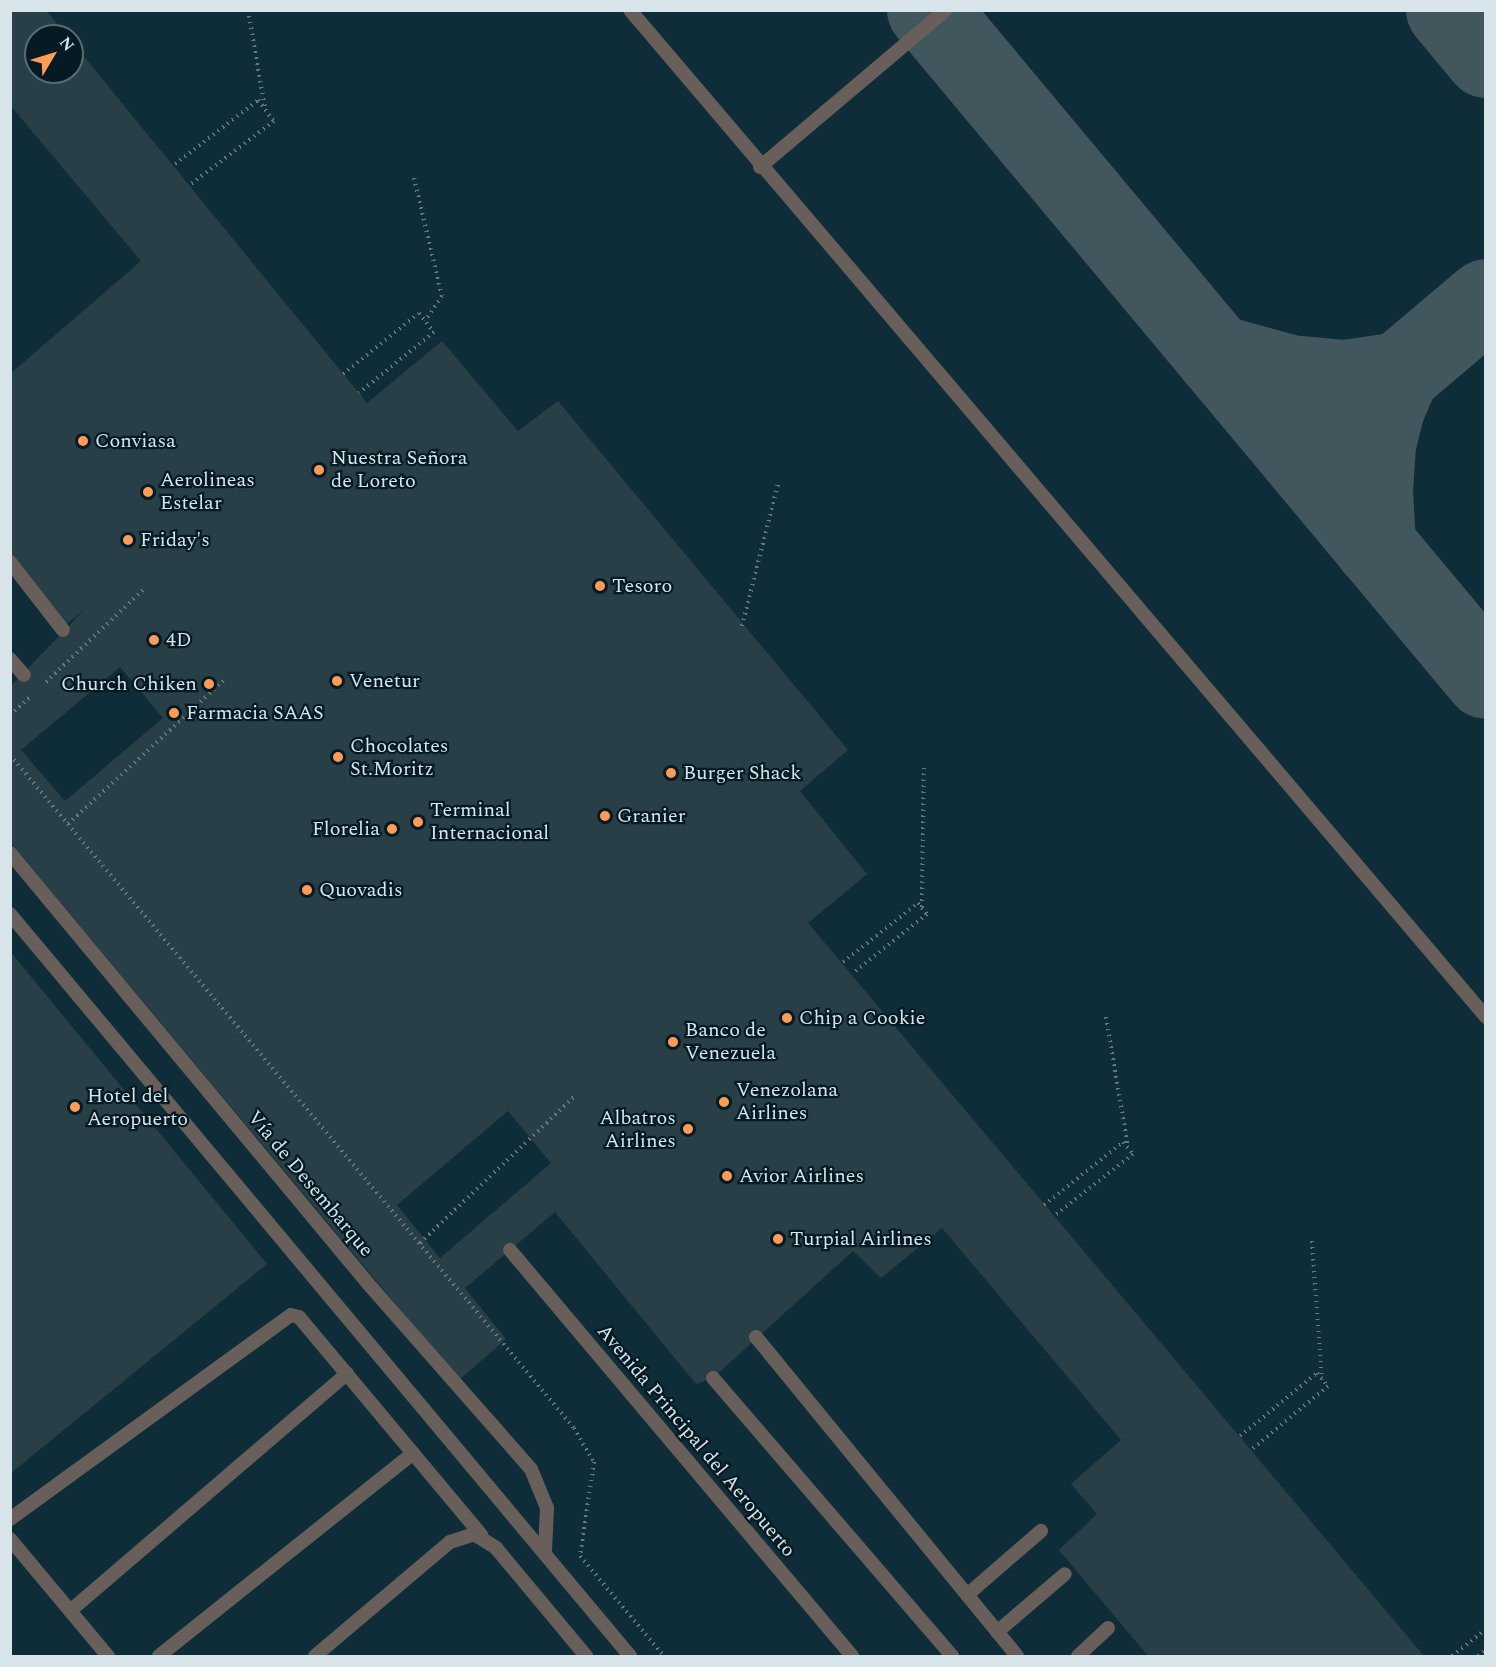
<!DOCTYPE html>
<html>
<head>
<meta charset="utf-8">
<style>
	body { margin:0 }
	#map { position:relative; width:1496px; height:1667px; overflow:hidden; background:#0d232c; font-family:Spectral,serif }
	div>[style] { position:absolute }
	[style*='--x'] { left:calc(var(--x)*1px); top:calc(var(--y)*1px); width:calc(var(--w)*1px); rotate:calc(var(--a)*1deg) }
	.built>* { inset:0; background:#0e2d39 }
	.taxiway>* { height:82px; margin:-41px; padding:0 41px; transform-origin:41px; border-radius:41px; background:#42565e }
	.building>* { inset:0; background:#293f48 }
	.path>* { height:4px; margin-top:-2px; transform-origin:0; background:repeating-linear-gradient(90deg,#677980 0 1.5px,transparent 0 6px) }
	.lane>* { height:14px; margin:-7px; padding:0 7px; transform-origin:7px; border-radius:7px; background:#685f5a }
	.dots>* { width:16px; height:16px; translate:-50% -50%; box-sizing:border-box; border:3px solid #051a22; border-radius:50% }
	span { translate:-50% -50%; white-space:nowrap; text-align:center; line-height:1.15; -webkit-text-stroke:4.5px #051a22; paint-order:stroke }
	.poi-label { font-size:20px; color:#d7e4ea }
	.left { translate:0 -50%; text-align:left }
	.right { translate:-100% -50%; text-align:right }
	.street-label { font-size:20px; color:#d7e4ea }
	.frame { position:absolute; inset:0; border:12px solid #d7e4ea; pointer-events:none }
	.north { position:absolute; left:24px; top:24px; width:60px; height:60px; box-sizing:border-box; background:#051a22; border:2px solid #596b72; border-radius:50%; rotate:52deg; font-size:16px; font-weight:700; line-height:24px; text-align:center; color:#d7e4ea }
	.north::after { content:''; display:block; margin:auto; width:21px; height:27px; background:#fd9c56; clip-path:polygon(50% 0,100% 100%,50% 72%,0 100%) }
</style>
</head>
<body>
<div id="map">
	<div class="built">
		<i style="clip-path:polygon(evenodd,11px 11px,1485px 11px,1485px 1656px,11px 1656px,11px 11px,36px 36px,72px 36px,72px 72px,36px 72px,36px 36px)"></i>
	</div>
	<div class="taxiway">
		<i style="--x:928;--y:10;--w:870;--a:50.13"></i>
		<i style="--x:1447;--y:10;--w:61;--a:50.3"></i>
		<i style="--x:1217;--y:356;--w:76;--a:15.3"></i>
		<i style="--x:1290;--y:376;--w:55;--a:5.2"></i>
		<i style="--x:1345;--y:381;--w:55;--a:-8.4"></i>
		<i style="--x:1399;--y:373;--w:38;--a:113"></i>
		<i style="--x:1384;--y:408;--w:38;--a:104"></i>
		<i style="--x:1375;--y:445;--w:47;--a:93.7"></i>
		<i style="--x:1372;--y:492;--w:54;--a:86.8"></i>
		<i style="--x:1356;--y:410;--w:170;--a:-40.2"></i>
	</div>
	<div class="building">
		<i style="clip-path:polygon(evenodd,10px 10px,46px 10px,67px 36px,36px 36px,36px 72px,72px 72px,72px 42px,367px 403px,442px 341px,518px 431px,558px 401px,848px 750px,800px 791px,867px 874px,808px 923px,1424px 1656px,1148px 1656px,1059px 1550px,1097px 1514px,1071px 1484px,1121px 1440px,942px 1228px,881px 1278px,853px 1251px,713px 1378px,696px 1384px,555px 1212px,465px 1288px,506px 1339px,459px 1380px,10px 842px,10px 687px,84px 610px,65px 625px,10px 557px,10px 374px,141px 261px,10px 105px,10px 10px,120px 667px,163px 718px,65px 801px,21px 750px,120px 667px,10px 10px,508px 1111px,551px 1163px,440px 1258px,397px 1205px,508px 1111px)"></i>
		<i style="clip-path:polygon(10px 951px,267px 1264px,10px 1474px)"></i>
	</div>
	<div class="path">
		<i style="--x:248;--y:10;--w:99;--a:80.2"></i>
		<i style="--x:175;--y:164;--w:105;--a:-37.6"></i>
		<i style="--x:258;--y:100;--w:26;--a:53"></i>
		<i style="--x:274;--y:121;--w:104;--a:142.8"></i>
		<i style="--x:414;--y:178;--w:121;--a:76.7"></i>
		<i style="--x:442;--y:296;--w:30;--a:124"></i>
		<i style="--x:343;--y:374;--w:97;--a:-38.8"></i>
		<i style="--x:419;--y:313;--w:24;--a:52"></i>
		<i style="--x:434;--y:332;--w:97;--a:140.9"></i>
		<i style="--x:742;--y:626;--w:146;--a:-75.8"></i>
		<i style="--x:46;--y:682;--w:134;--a:-43.5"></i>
		<i style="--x:10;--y:715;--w:27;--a:-42"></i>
		<i style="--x:10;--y:755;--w:878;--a:50.04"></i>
		<i style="--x:574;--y:1428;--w:39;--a:60"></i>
		<i style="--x:594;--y:1462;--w:95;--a:98.5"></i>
		<i style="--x:580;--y:1556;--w:131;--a:50"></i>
		<i style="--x:68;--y:824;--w:212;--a:-42.7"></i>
		<i style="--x:922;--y:907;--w:139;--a:-89.2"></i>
		<i style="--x:843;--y:962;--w:95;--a:-38.2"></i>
		<i style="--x:918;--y:903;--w:14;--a:51"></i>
		<i style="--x:927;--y:914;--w:95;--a:141.4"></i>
		<i style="--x:1106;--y:1017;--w:132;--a:80.4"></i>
		<i style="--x:1044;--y:1205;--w:101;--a:-38.6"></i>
		<i style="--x:1123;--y:1142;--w:16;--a:50"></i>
		<i style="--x:1133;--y:1154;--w:100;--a:141.9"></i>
		<i style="--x:1312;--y:1241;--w:139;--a:85.9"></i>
		<i style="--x:420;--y:1243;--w:212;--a:-43.5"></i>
		<i style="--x:1240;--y:1436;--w:99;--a:-39.3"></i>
		<i style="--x:1317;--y:1373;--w:17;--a:50"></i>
		<i style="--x:1328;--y:1386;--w:100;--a:140.3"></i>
		<i style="--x:1452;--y:1656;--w:43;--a:-38.5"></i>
		<i style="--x:1478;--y:1656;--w:10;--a:-37"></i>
	</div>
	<div class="lane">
		<i style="--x:630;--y:10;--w:1322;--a:49.63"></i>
		<i style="--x:760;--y:167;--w:243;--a:-40.2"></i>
		<i style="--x:10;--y:562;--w:86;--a:52.1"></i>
		<i style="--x:10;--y:659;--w:21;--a:49"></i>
		<i style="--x:10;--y:853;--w:565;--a:50.25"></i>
		<i style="--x:371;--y:1287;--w:242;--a:48.7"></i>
		<i style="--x:531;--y:1469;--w:42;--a:67.7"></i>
		<i style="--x:547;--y:1508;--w:43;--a:92.7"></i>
		<i style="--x:10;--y:914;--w:967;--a:50.12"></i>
		<i style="--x:510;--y:1250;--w:531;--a:49.89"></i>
		<i style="--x:756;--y:1337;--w:412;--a:50.7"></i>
		<i style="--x:713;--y:1378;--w:367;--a:49.3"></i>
		<i style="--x:10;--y:1519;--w:347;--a:-36"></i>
		<i style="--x:291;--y:1315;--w:8;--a:14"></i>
		<i style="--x:299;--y:1317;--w:284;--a:50.1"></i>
		<i style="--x:10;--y:1539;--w:153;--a:50.1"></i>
		<i style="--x:967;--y:1595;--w:98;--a:-40.9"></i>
		<i style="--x:70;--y:1611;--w:365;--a:-40.6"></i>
		<i style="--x:997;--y:1632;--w:89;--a:-40.5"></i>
		<i style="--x:159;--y:1656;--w:325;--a:-38.6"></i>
		<i style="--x:315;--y:1656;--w:177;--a:-40.2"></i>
		<i style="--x:450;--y:1542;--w:25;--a:-18"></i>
		<i style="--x:474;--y:1534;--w:26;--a:32"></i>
		<i style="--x:496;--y:1548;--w:141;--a:50.2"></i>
		<i style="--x:1078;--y:1656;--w:41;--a:-43"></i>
	</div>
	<div class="dots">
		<i style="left:83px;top:441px;background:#fd9c56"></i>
		<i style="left:319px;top:470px;background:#fd9c56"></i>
		<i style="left:148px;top:492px;background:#fd9c56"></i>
		<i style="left:128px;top:540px;background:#fd9c56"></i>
		<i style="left:600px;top:586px;background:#fd9c56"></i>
		<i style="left:154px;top:640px;background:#fd9c56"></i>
		<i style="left:337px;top:681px;background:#fd9c56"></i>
		<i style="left:209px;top:684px;background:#fd9c56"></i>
		<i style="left:174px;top:713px;background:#fd9c56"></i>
		<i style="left:338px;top:757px;background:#fd9c56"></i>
		<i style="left:671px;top:773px;background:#fd9c56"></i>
		<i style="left:605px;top:816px;background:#fd9c56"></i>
		<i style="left:418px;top:822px;background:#fd9c56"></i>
		<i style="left:392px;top:829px;background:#fd9c56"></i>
		<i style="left:307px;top:890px;background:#fd9c56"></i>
		<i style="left:787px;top:1018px;background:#fd9c56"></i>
		<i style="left:673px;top:1042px;background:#fd9c56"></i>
		<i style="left:724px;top:1102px;background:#fd9c56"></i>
		<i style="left:75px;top:1107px;background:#fd9c56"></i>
		<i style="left:688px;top:1129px;background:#fd9c56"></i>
		<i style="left:727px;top:1176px;background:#fd9c56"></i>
		<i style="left:778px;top:1239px;background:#fd9c56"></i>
	</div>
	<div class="poi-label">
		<span class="left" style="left:95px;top:441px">Conviasa</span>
		<span class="left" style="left:331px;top:470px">Nuestra Señora<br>de Loreto</span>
		<span class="left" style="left:160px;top:492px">Aerolineas<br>Estelar</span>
		<span class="left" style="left:140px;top:540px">Friday's</span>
		<span class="left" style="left:612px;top:586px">Tesoro</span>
		<span class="left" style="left:166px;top:640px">4D</span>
		<span class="left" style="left:349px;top:681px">Venetur</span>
		<span class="right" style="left:197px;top:684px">Church Chiken</span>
		<span class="left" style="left:186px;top:713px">Farmacia SAAS</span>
		<span class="left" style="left:350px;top:758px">Chocolates<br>St.Moritz</span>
		<span class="left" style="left:683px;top:773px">Burger Shack</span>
		<span class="left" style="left:430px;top:822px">Terminal<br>Internacional</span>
		<span class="left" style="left:617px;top:816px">Granier</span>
		<span class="right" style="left:380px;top:829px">Florelia</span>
		<span class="left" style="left:319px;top:890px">Quovadis</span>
		<span class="left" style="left:799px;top:1018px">Chip a Cookie</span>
		<span class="left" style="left:685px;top:1042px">Banco de<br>Venezuela</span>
		<span class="left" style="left:736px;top:1102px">Venezolana<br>Airlines</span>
		<span class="left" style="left:87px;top:1108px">Hotel del<br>Aeropuerto</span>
		<span class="right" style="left:676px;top:1130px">Albatros<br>Airlines</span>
		<span class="left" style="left:739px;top:1176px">Avior Airlines</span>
		<span class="left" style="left:790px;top:1239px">Turpial Airlines</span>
	</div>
	<div class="street-label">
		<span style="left:310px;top:1184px;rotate:50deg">Vía de Desembarque</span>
		<span style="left:696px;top:1441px;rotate:50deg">Avenida Principal del Aeropuerto</span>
	</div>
	<div class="frame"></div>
	<div class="north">N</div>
</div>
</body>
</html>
